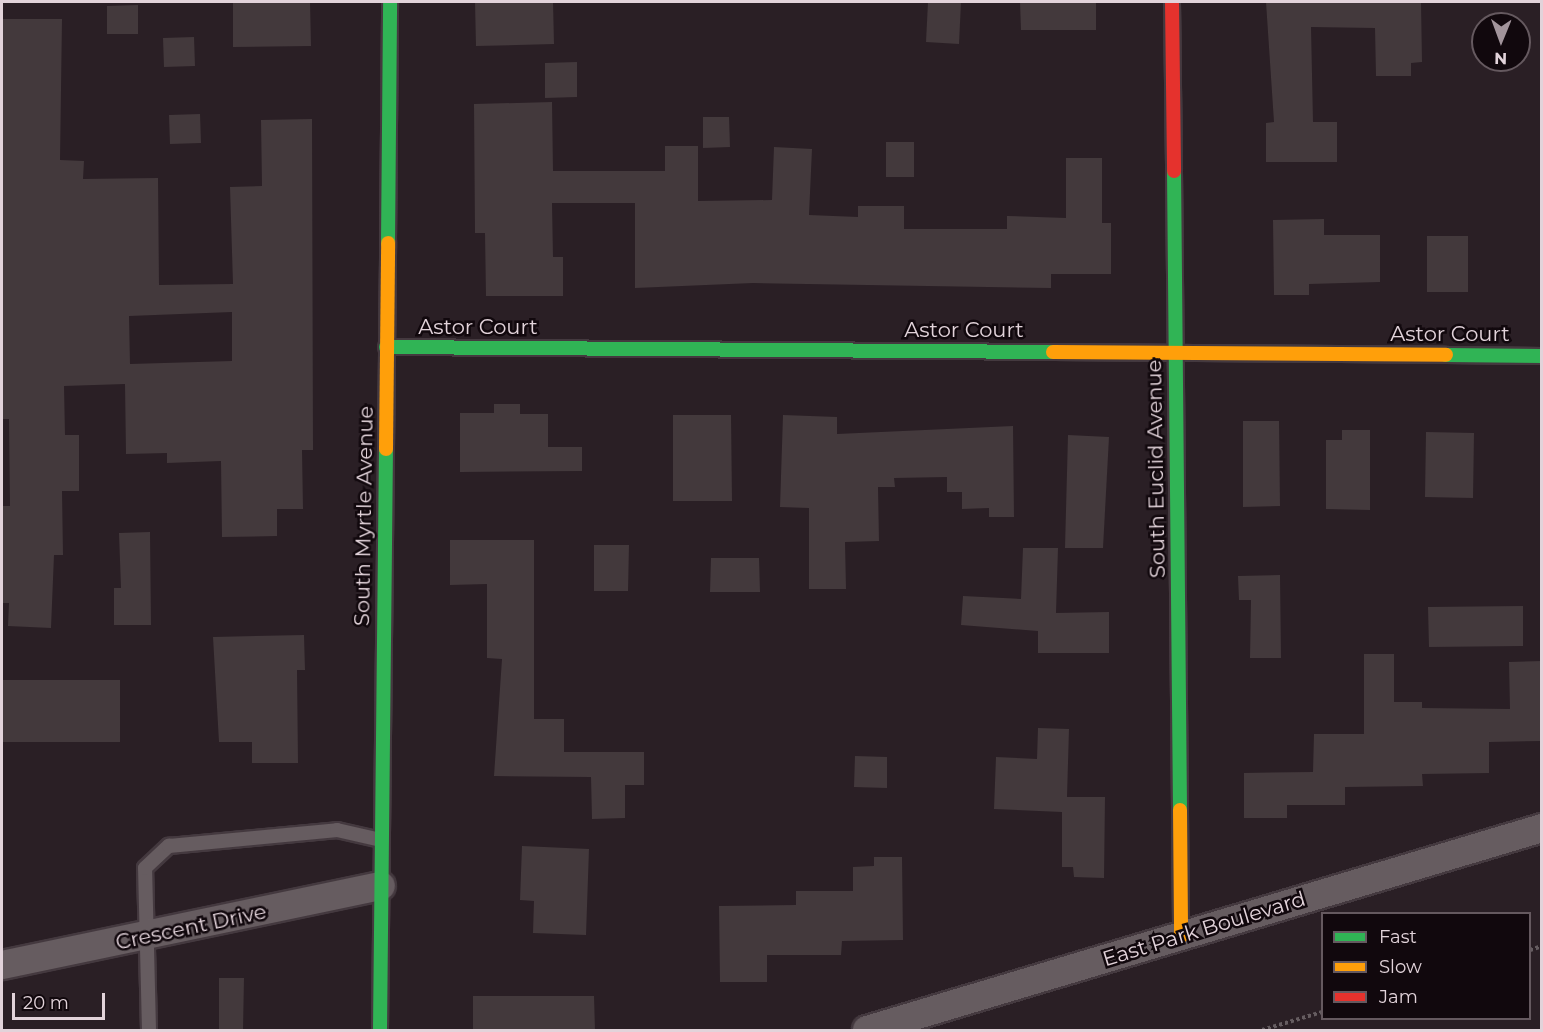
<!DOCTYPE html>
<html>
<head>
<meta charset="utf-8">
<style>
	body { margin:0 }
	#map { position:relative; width:1543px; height:1032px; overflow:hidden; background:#2a1f25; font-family:Montserrat,sans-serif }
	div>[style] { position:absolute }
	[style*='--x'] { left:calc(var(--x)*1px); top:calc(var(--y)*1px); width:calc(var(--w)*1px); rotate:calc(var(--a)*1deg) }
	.building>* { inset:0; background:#43393c }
	.path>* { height:4px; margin-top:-2px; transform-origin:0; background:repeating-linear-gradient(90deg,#655c60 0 3px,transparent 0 6px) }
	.roads { filter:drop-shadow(2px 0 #44393f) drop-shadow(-2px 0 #44393f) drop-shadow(0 2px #44393f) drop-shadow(0 -2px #44393f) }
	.lane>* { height:14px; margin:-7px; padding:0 7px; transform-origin:7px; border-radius:7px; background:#665c60 }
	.street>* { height:28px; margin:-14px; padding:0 14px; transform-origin:14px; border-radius:14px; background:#665c60 }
	.fast>* { height:14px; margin:-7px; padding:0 7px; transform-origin:7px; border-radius:7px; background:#30b455 }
	.slow>* { height:14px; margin:-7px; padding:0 7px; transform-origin:7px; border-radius:7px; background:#ff9f0a }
	.jam>* { height:14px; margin:-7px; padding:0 7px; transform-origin:7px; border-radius:7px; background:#e5322d }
	span { translate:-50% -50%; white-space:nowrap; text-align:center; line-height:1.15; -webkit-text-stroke:5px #11080d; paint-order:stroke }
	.street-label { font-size:21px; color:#e2d3da }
	.frame { position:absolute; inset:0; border:3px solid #e2d3da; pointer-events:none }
	.legend { position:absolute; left:1321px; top:912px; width:210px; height:108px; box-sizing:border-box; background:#11080d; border:2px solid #65595f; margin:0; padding:8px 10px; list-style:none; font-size:18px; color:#e2d3da }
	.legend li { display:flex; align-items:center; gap:12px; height:30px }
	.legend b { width:30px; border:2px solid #65595f }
	.north { position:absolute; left:1471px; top:12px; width:60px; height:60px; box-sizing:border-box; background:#11080d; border:2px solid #65595f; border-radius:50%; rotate:181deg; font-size:16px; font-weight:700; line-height:24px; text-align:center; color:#e2d3da }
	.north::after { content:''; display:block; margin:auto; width:21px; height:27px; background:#a2949b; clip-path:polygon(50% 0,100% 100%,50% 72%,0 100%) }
	.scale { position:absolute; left:12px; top:993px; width:93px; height:27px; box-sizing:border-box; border:3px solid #e2d3da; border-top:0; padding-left:8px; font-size:18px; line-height:21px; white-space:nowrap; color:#e2d3da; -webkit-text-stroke:4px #11080d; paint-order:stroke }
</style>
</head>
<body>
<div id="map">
	<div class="building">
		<i style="clip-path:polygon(233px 2px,310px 2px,311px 46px,233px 47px)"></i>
		<i style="clip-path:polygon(475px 2px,553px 2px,554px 44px,476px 46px)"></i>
		<i style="clip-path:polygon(928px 2px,961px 2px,959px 44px,926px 42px)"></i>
		<i style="clip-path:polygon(1020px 2px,1096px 2px,1096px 30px,1021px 30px)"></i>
		<i style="clip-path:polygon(1266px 2px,1421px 2px,1422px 62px,1411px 63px,1411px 76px,1376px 76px,1375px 28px,1311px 27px,1313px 122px,1337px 122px,1337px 162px,1266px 162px,1266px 123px,1274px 122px)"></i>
		<i style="clip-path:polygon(138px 5px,138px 34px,107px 34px,107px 6px)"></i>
		<i style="clip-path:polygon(evenodd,2px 19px,62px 19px,60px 160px,84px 161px,83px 179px,158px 178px,159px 285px,233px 284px,230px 187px,262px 186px,261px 120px,312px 119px,313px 450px,302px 450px,303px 509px,277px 509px,277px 536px,222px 537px,221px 461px,167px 463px,167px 453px,126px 454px,125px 384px,64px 386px,65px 435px,79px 435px,79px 491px,62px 491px,63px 555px,54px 555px,51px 628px,8px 626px,9px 603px,2px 603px,2px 506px,10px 506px,9px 419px,3px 419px,2px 366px,2px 19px,232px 312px,232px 361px,130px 364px,129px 316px,232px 312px)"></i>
		<i style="clip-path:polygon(194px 37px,195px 66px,164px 67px,163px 38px)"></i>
		<i style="clip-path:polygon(577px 62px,577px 97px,545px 98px,545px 63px)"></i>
		<i style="clip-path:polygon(552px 102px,553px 171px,665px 171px,665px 146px,698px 146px,698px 201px,772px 200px,774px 147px,812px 149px,809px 215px,858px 217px,858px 206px,904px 206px,904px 229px,1007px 229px,1007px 216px,1066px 218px,1066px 158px,1102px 158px,1102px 223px,1111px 223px,1111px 274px,1051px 274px,1051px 288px,753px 283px,635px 288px,635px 203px,552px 203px,553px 257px,563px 257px,563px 296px,486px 296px,485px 233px,475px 233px,474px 104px)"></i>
		<i style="clip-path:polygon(200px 114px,201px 143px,170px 144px,169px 115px)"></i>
		<i style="clip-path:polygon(703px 117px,729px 117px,730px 147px,703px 148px)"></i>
		<i style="clip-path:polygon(886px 142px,914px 142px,914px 177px,886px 177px)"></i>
		<i style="clip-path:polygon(1324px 219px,1324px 235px,1380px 235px,1380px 282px,1309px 284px,1309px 295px,1274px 295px,1273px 220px)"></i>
		<i style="clip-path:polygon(1427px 236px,1468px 236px,1468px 292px,1427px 292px)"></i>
		<i style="clip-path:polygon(494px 404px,520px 404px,520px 414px,548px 414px,548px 447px,582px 447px,582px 471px,460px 472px,460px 413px,494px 413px)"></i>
		<i style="clip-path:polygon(673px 415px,731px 415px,732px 501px,673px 501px)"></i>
		<i style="clip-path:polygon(783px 415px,837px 417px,837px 434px,1013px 426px,1014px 517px,989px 517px,989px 508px,962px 509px,962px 492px,947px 492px,947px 477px,894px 478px,895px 487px,878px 487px,879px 541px,845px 542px,846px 589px,809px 589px,809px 508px,780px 507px)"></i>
		<i style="clip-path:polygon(1243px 421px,1279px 421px,1280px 506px,1243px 507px)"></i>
		<i style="clip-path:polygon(1342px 430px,1370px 430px,1370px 510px,1326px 509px,1326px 440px,1342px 440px)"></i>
		<i style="clip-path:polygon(1426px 432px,1474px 433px,1473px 498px,1425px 497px)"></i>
		<i style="clip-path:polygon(1068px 435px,1109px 437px,1103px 548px,1065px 548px)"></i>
		<i style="clip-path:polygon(150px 532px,151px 625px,114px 625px,114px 588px,121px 588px,119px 533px)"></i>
		<i style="clip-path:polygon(450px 540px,534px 540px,534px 719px,564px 719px,564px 752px,644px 752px,644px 785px,625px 785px,625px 818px,592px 819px,591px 777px,494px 776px,502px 659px,487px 658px,487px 584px,450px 585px)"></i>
		<i style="clip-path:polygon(594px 545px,629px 545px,628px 591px,594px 591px)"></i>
		<i style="clip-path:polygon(1023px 548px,1058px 548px,1056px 613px,1109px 612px,1109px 653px,1038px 653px,1038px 631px,961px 625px,963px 596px,1021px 599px)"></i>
		<i style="clip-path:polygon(711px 558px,759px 558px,760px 592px,710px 592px)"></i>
		<i style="clip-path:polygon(1280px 575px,1281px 658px,1250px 658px,1251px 600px,1239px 600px,1238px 576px)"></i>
		<i style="clip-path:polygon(1523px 606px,1523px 646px,1429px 647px,1428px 607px)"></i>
		<i style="clip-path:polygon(304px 635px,305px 670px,297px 670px,298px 763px,252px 763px,252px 742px,219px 742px,213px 637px)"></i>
		<i style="clip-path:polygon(1364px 654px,1394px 654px,1394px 702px,1422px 702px,1422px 708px,1510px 709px,1509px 662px,1542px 661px,1542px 741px,1489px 742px,1489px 773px,1422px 774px,1423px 786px,1345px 787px,1345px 805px,1287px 805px,1287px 818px,1244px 818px,1244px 773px,1313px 772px,1314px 734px,1364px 734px)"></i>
		<i style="clip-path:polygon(2px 680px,120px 680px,120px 742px,2px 742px)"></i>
		<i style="clip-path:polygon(1038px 728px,1069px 729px,1067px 797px,1105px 797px,1104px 878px,1074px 877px,1073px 867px,1062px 867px,1062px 812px,994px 809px,996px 757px,1037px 759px)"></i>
		<i style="clip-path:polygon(855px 756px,887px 757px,887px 788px,854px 787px)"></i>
		<i style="clip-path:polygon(522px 846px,589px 849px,586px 935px,533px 933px,534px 901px,520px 900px)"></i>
		<i style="clip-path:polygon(874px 857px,902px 857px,903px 940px,842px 941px,841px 955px,767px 955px,767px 982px,720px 982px,719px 906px,796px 905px,796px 891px,853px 891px,853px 867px,874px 866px)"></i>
		<i style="clip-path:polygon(219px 978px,244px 978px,243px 1030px,219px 1030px)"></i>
		<i style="clip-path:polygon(473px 996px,594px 996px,595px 1030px,473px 1030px)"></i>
	</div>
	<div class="path">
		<i style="--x:1530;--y:950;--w:13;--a:-18"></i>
		<i style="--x:1262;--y:1030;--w:63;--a:-16.7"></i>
	</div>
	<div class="roads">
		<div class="lane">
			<i style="--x:149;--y:1030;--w:162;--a:-91.4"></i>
			<i style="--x:145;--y:868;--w:33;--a:-43"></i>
			<i style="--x:169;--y:846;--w:169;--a:-5.4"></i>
			<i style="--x:337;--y:830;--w:45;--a:12.8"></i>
		</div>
		<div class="street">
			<i style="--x:2;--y:965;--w:387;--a:-11.8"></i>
			<i style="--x:867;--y:1030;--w:705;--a:-16.66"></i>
		</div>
		<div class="fast">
			<i style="--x:1174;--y:171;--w:639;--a:89.46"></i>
			<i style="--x:388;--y:243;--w:241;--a:-89.5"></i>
			<i style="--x:386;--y:347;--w:667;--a:0.43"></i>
			<i style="--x:1446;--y:355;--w:96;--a:0.6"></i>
			<i style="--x:380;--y:1030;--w:581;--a:-89.41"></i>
		</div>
		<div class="slow">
			<i style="--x:1053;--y:352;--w:393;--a:0.4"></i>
			<i style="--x:386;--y:449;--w:206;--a:-89.4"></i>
			<i style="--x:1180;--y:810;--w:126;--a:89.5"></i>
		</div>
		<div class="jam">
			<i style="--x:1172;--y:2;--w:169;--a:89.3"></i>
		</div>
	</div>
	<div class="street-label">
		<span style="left:478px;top:327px">Astor Court</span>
		<span style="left:964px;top:330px">Astor Court</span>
		<span style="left:1450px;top:334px">Astor Court</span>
		<span style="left:1156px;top:469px;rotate:-91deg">South Euclid Avenue</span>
		<span style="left:364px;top:516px;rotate:-89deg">South Myrtle Avenue</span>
		<span style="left:191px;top:927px;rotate:-12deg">Crescent Drive</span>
		<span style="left:1204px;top:929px;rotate:-17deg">East Park Boulevard</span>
	</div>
	<div class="frame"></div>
	<ul class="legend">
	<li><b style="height:8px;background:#30b455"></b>Fast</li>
	<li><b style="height:8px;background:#ff9f0a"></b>Slow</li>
	<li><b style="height:8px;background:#e5322d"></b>Jam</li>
	</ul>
	<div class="north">N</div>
	<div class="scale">20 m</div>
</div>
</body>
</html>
